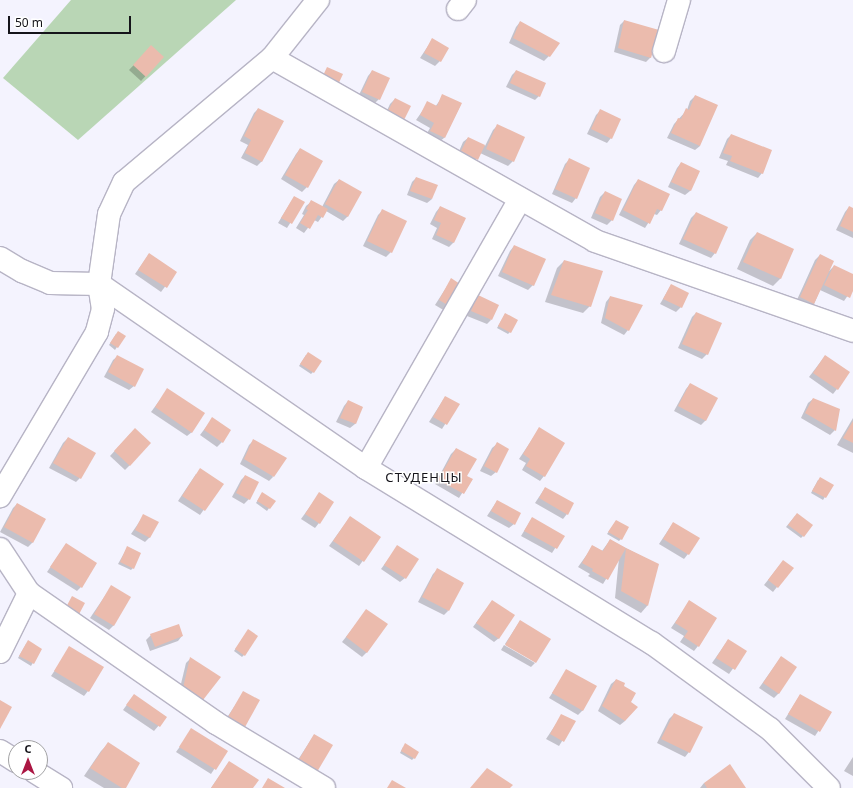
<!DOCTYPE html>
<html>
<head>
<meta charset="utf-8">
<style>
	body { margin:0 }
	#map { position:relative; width:853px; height:788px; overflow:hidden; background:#f4f3fe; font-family:"Noto Sans",sans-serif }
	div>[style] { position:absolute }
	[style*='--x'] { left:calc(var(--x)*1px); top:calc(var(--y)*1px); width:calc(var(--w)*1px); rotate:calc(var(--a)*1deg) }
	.green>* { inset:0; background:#b9d6b5 }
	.shadow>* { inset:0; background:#0003 }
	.building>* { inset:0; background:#ebbbad }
	.roads { filter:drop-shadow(1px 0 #b7b4c5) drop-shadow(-1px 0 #b7b4c5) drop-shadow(0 1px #b7b4c5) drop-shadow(0 -1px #b7b4c5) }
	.minor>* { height:22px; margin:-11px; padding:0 11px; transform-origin:11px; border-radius:11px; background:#fff }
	span { translate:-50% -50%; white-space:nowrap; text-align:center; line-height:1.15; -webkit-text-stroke:3px #fff; paint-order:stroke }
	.quarter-label { font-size:13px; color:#15141a; letter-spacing:1px }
	.north { position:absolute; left:8px; top:740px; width:40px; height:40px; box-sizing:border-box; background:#fff; border:1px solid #a1a1a3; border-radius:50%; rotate:0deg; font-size:11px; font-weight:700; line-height:16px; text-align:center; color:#15141a }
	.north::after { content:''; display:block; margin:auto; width:14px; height:18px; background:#ab1642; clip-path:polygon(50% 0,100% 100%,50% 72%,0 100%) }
	.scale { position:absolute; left:8px; top:16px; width:123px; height:18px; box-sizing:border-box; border:2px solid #15141a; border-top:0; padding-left:5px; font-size:12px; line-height:14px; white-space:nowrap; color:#15141a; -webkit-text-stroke:3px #fff; paint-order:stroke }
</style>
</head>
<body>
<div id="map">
	<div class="green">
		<i style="clip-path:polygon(71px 0,236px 0,78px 140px,3px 78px)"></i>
	</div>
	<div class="shadow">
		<i style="clip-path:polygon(624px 21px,651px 57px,646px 62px,614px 52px,620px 25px)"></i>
		<i style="clip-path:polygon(520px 22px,549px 56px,544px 61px,509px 43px,516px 27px)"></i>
		<i style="clip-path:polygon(432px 40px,440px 61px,435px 66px,420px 58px)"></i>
		<i style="clip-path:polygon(147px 51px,163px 57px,141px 81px,129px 70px)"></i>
		<i style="clip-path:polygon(372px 71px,379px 99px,374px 104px,358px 97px,368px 76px)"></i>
		<i style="clip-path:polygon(516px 71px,539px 96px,535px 100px,506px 87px,512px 75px)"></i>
		<i style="clip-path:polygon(443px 96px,461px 104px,444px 138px,439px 142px,426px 135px,430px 128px,416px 120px,428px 103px,435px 107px)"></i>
		<i style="clip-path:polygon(695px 96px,700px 146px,695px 150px,667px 138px,674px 124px,687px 110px,690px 101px)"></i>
		<i style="clip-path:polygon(395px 99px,409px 106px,383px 119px,390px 104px)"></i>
		<i style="clip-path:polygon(258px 109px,262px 161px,257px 166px,241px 158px,248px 145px,240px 141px,254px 113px)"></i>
		<i style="clip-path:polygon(600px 111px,611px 138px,607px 143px,587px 134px,596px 115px)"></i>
		<i style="clip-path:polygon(497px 126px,513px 161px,508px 166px,480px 153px,473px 163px,457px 156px,463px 142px,468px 138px,485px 146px,493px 130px)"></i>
		<i style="clip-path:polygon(731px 135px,762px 173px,758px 178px,726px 165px,728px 161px,719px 158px,727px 139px)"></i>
		<i style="clip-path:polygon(300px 149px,307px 187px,302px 192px,281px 179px,296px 154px)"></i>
		<i style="clip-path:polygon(569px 160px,576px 198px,572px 203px,552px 194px,565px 164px)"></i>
		<i style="clip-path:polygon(681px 163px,699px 172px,690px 191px,685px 195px,668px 187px,677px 168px)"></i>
		<i style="clip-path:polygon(416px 178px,432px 199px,427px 203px,407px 195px,412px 182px)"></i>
		<i style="clip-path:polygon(339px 180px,348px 216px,343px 221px,326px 211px,318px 222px,314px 220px,304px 233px,296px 228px,304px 215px,302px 214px,306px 206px,311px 202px,322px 207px,334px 184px)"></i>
		<i style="clip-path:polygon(638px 180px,661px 210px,657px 215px,654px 214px,645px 228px,619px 215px,634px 185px)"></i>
		<i style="clip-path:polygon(605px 192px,612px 220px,607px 225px,591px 218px,600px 197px)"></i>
		<i style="clip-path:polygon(294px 197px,303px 203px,287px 228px,278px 223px)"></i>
		<i style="clip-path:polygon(440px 207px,465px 219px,453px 243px,449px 247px,432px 239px,437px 228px,430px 224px,436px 212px)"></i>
		<i style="clip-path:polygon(849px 207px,853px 209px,853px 238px,836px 230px,845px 212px)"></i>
		<i style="clip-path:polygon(383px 210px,391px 252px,386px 257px,363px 246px,378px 215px)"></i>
		<i style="clip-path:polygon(696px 213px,715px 253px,711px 258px,679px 244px,691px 218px)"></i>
		<i style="clip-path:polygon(757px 233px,793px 250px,780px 279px,773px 286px,737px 269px,750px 240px)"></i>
		<i style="clip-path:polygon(514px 246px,544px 260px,533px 285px,528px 290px,498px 276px,510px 251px)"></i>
		<i style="clip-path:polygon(149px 254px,176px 272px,161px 292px,135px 274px)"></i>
		<i style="clip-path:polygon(820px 255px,829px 271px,834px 266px,853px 275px,853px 288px,844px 301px,820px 290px,814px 304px,809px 308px,796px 302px,815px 260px)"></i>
		<i style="clip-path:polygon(564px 261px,590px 306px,583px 313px,545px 302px,557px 268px)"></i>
		<i style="clip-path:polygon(451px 280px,450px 306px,445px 311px,435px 305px)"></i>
		<i style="clip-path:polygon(671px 285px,681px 307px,676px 312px,660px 304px)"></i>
		<i style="clip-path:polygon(478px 297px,491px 320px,487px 324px,467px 316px,474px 301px)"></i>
		<i style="clip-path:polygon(610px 297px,628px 330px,624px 335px,601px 323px,606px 302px)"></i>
		<i style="clip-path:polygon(696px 313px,720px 323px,707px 354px,702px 359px,678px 348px,692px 317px)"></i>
		<i style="clip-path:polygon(505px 314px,510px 332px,508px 334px,497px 328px)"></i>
		<i style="clip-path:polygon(116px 334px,124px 336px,115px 350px,109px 345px)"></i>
		<i style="clip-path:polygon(306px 355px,313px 372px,311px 374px,299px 366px)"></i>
		<i style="clip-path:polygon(118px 356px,134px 386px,129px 390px,104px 377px,113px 360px)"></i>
		<i style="clip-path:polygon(825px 356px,837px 389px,833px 394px,809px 377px)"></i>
		<i style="clip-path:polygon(690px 384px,706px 420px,701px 425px,674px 411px,686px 389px)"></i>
		<i style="clip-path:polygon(168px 389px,192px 432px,187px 436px,151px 412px)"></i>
		<i style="clip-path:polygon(445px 397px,458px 404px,442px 429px,429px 422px)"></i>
		<i style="clip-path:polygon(813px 399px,835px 430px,830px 435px,801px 418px,808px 403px)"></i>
		<i style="clip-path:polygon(348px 401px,362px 407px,355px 424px,350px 428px,336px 422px,344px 406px)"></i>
		<i style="clip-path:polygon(853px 418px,853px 453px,837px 445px)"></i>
		<i style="clip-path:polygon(212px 419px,222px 442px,217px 447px,200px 435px)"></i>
		<i style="clip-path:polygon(539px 429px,544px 476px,540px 481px,522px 470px,526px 463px,519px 459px)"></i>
		<i style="clip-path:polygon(130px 434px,130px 465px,125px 470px,110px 456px)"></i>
		<i style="clip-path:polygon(68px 438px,80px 478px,76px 482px,49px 468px,63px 443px)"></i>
		<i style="clip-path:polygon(254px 440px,273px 477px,269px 481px,240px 464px,249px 445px)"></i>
		<i style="clip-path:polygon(497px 444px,496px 472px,491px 476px,480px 471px,492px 448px)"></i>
		<i style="clip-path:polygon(456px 449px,466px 477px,471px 479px,459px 498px,435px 484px,451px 454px)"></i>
		<i style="clip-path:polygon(196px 474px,222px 484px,200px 515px,178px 501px)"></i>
		<i style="clip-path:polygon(245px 476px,249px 499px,244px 504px,232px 497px,241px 480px)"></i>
		<i style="clip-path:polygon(818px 480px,832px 485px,823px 500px,811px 493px)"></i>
		<i style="clip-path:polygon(545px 488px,567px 514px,563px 519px,535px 503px)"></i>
		<i style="clip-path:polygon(319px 494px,319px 523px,315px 528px,301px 519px)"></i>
		<i style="clip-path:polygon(261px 495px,274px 501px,267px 511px,256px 503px)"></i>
		<i style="clip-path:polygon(497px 501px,514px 524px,509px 528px,487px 516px)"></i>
		<i style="clip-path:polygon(17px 504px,45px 519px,32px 543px,28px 547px,0 532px,13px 508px)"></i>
		<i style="clip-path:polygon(144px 515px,150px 537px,145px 542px,131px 534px)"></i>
		<i style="clip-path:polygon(795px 516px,803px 536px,801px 538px,786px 527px)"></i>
		<i style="clip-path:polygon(350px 517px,380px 537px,359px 566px,329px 546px)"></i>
		<i style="clip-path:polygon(532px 518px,563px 536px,552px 553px,521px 536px)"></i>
		<i style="clip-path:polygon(616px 521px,621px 539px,619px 541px,607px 534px)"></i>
		<i style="clip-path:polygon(673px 523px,688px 554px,684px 559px,659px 544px)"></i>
		<i style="clip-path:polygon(610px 540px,657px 564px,647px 606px,641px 613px,615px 598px,619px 558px,603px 584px,588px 576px,590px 574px,578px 567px,593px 546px,602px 551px)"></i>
		<i style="clip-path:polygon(66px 544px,81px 587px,77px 591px,47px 572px)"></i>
		<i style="clip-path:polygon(398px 546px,405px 578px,400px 582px,381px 569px)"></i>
		<i style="clip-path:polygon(127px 548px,133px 568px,131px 570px,118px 564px)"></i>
		<i style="clip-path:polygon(779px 566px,792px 568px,773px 592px,764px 585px)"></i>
		<i style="clip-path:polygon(437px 570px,448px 611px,444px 615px,418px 602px,433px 574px)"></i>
		<i style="clip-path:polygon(111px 587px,114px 625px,109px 630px,90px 618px)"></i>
		<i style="clip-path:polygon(492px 601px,499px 638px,494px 642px,473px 627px)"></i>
		<i style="clip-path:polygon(690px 601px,698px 646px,694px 651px,680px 642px,684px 636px,671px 628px)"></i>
		<i style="clip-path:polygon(367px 610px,367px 652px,362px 657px,342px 642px)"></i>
		<i style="clip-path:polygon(520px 621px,536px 662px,505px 644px)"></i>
		<i style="clip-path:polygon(247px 632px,244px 655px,242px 657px,234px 651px)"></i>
		<i style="clip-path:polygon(151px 635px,182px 636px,178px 641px,150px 651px,146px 640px)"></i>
		<i style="clip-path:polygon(728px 640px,745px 652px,729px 674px,712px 663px)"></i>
		<i style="clip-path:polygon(26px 644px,41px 649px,31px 666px,18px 658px)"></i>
		<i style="clip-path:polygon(504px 645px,535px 663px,531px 667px,501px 650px)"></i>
		<i style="clip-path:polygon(70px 648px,88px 691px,84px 696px,51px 676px)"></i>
		<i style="clip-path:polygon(781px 657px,779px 693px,774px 698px,759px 688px)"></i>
		<i style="clip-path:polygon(190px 659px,203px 699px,198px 704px,179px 692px,186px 663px)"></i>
		<i style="clip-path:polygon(567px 670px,583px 710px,578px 715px,549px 698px)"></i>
		<i style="clip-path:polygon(616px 680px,622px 687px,630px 702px,625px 721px,620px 725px,598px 711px,611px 684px)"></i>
		<i style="clip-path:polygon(244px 692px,245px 726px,240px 731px,224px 722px)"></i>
		<i style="clip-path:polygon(134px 695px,166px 717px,154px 731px,123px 710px)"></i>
		<i style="clip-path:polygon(800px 695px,830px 713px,815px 736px,785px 719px)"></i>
		<i style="clip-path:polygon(674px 714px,689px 752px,685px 757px,657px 743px,669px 719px)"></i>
		<i style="clip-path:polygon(562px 715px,574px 722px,559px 746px,546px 739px)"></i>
		<i style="clip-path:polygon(192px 730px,226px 751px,211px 774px,176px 752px)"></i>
		<i style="clip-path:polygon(314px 735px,311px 776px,294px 766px)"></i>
		<i style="clip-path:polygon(108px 744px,125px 788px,104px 788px,84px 776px,101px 751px)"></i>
		<i style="clip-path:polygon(403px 747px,414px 758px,412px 760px,400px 753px)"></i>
		<i style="clip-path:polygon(853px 757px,853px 776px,844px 771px)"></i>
		<i style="clip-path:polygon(229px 762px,252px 788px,211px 788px)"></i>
		<i style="clip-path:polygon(704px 783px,745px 788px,700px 788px)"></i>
	</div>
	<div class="building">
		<i style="clip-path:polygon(624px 20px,659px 30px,651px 58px,618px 48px)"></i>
		<i style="clip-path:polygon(520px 21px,560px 43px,550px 57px,513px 38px)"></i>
		<i style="clip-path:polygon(432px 38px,449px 48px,441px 62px,424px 53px)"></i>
		<i style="clip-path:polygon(151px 45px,164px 57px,146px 77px,133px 65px)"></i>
		<i style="clip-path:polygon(327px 67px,343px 74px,337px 87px,321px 80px)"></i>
		<i style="clip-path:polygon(372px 70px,390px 78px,380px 100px,362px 92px)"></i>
		<i style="clip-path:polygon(516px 70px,546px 83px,540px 97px,510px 83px)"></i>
		<i style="clip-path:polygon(442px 94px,462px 103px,445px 138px,430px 131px,434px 123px,420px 115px,427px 101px,437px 106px)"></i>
		<i style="clip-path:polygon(695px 95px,718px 105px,700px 146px,671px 133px,678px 118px,681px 119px,686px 108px,689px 110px)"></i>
		<i style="clip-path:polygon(395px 98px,411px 106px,403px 122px,386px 114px)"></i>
		<i style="clip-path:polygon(258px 108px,284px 121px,262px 162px,245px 153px,251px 140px,244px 136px)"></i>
		<i style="clip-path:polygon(600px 109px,621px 119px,612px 139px,591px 129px)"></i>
		<i style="clip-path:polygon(497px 124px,525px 137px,514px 162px,486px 149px)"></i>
		<i style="clip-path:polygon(731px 134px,772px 150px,763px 174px,730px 161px,732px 156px,723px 153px)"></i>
		<i style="clip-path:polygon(468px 137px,485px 145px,478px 160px,461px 151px)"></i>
		<i style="clip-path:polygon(300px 148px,323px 161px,308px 188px,285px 175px)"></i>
		<i style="clip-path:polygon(569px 158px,590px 168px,577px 199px,555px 189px)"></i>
		<i style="clip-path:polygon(681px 162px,700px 171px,691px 191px,671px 182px)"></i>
		<i style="clip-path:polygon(416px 177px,438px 185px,432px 199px,410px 191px)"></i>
		<i style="clip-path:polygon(339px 179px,362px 192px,348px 217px,325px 204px)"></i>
		<i style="clip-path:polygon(638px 179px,670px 194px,662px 211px,657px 209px,650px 224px,623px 210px)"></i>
		<i style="clip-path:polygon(605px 191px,622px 199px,613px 221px,595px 213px)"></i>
		<i style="clip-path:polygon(294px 196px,305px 202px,292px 224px,281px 218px)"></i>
		<i style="clip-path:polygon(311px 200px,328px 209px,323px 218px,318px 215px,310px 229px,300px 223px,308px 210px,306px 209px)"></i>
		<i style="clip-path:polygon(440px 206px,466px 218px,454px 243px,436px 235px,441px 223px,434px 220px)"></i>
		<i style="clip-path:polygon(849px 206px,853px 208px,853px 232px,840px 226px)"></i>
		<i style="clip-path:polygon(382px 209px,407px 221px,392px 253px,367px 241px)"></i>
		<i style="clip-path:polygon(696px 212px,728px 227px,716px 254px,683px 239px)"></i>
		<i style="clip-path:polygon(757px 232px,794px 249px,781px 279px,743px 262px)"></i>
		<i style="clip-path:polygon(514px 245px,546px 259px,534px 286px,502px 272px)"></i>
		<i style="clip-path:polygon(149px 253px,177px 272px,167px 288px,138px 270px)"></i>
		<i style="clip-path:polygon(820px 254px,834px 261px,814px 304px,800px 297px)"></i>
		<i style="clip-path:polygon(564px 260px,603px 271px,591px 307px,551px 295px)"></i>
		<i style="clip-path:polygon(834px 265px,853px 274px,853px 291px,850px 298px,824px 285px)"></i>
		<i style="clip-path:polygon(451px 278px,463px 286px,451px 307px,439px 300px)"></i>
		<i style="clip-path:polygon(671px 284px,689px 293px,682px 308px,663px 299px)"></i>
		<i style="clip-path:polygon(478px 295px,499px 305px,492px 320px,471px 311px)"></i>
		<i style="clip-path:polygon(610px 296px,643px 305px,629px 331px,605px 318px)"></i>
		<i style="clip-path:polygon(696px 312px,722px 323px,708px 355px,682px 344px)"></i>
		<i style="clip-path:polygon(505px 313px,518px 320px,511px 333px,498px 326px)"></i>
		<i style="clip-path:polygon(118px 331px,126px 336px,118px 348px,110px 343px)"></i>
		<i style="clip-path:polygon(308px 352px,322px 361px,314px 373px,300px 364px)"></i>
		<i style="clip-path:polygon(117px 355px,144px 369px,135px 387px,108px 372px)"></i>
		<i style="clip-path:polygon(825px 355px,850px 372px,838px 390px,813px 373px)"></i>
		<i style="clip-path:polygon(690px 383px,718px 398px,706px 421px,678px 406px)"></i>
		<i style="clip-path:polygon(167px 388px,205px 413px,192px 433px,155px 407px)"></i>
		<i style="clip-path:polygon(445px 396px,460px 404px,447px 425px,433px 417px)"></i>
		<i style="clip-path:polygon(813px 398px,840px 409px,836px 431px,805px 413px)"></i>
		<i style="clip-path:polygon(348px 400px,363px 407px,356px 424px,340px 418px)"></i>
		<i style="clip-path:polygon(212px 417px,231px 430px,223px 443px,204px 430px)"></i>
		<i style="clip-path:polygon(853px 421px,853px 443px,843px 438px)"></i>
		<i style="clip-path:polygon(539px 427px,565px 443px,545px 477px,526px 466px,530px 459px,523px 454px)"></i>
		<i style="clip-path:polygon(135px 428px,151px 443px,130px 466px,114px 451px)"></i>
		<i style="clip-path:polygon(68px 437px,96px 453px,81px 479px,53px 463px)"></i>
		<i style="clip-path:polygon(253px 439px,287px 458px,274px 477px,244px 459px)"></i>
		<i style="clip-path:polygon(497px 442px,509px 449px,497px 473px,484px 466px)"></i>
		<i style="clip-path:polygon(456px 448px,477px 459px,467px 476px,473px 479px,464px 494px,438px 480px)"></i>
		<i style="clip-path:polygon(200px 468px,224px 484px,205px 511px,182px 496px)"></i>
		<i style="clip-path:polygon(245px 475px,259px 482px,250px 500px,236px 493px)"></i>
		<i style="clip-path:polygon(820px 477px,834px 485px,826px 498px,812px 491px)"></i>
		<i style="clip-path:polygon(545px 487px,574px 503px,568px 515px,539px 498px)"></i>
		<i style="clip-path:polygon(262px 492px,276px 501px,270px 509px,257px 501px)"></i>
		<i style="clip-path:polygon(319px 492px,334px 502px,320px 524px,305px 514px)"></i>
		<i style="clip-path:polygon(497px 500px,521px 513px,515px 525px,491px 511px)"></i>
		<i style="clip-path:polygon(17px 503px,46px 519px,33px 543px,4px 527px)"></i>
		<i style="clip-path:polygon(797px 513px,813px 525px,804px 537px,788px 525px)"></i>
		<i style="clip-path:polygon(143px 514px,159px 522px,150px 538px,135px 530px)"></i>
		<i style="clip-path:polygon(350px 516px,381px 537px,364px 562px,333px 541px)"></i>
		<i style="clip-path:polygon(532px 517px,565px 536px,557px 549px,524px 531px)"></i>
		<i style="clip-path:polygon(616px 520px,629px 527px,622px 540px,608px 532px)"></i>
		<i style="clip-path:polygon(673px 522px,700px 538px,689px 555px,663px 539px)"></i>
		<i style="clip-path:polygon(610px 539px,626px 548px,608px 580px,592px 571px,593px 569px,582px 563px,592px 545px,603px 551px)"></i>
		<i style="clip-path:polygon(66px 543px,97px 563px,82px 588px,50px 567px)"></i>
		<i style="clip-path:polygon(397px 545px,419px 559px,406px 579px,384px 565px)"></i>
		<i style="clip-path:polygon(127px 546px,141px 553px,134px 569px,120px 562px)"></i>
		<i style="clip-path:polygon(626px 548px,659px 564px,648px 606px,621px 591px)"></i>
		<i style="clip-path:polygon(783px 560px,794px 568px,778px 588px,768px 580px)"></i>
		<i style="clip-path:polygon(437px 568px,464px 583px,449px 611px,422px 597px)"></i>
		<i style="clip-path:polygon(111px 585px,131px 597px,114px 626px,94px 614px)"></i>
		<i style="clip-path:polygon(72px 596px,85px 603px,77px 618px,64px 611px)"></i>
		<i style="clip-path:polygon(492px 600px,515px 615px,499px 639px,476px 623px)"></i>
		<i style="clip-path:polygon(689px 600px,717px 618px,699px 647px,684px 637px,688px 631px,675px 623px)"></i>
		<i style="clip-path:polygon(366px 609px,388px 624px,367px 653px,346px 637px)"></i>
		<i style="clip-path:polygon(520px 620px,551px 639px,536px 663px,505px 645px)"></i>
		<i style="clip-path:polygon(179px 624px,183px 636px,155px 647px,150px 634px)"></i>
		<i style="clip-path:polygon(248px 629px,258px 636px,245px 656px,235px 649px)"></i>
		<i style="clip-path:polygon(728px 639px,747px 651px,735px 670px,716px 658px)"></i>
		<i style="clip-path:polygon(28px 640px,42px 649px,34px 664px,19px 656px)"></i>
		<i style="clip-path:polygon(69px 646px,104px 667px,89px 692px,54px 671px)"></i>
		<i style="clip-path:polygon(781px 656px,797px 667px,779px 694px,763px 683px)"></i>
		<i style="clip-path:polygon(190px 657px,221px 677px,203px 700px,183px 688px)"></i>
		<i style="clip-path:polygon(566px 669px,597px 686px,583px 711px,552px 693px)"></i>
		<i style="clip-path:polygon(616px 679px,625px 683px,624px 686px,636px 693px,631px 702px,638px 707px,625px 721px,602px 706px)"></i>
		<i style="clip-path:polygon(243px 691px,260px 700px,245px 727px,228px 717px)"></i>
		<i style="clip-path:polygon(134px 694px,167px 717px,160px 727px,126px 705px)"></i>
		<i style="clip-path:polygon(800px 694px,832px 712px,820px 732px,788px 714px)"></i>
		<i style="clip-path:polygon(0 700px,12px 707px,0 729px)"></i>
		<i style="clip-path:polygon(674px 713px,703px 727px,690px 753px,661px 739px)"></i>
		<i style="clip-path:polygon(561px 714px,576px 721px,564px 742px,550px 734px)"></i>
		<i style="clip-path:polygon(191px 728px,228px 751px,216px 770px,179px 747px)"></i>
		<i style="clip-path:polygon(314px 734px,333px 745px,317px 772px,298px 761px)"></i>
		<i style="clip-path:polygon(108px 742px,140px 763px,126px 788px,122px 788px,90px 768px)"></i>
		<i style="clip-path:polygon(405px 743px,419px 752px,415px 759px,401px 751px)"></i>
		<i style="clip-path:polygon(229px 761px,259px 780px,253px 788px,211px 788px)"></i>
		<i style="clip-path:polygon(730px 764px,746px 788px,707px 788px,704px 783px)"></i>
		<i style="clip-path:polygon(487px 768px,513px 785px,510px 788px,470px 788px)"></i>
		<i style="clip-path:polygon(268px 778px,285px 788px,262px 788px)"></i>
		<i style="clip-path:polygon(392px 780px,406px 788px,387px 788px)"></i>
	</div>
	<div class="roads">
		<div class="minor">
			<i style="--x:318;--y:0;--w:74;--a:128.4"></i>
			<i style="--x:272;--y:58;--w:193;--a:140"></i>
			<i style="--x:124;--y:182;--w:35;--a:115"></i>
			<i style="--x:109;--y:214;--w:71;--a:98.1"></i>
			<i style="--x:99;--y:284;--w:324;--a:34.6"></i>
			<i style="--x:366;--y:468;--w:335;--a:31.5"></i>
			<i style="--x:652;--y:643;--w:146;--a:36.1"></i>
			<i style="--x:770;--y:729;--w:83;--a:45"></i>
			<i style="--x:458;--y:9;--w:11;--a:-52"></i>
			<i style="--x:664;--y:51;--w:53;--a:-73.6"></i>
			<i style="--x:272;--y:58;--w:371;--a:29.5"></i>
			<i style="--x:595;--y:241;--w:273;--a:19.2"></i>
			<i style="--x:0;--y:258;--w:26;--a:31"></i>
			<i style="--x:22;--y:271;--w:30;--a:23"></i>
			<i style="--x:50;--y:283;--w:49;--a:1.2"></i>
			<i style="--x:99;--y:284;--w:25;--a:81"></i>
			<i style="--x:103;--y:309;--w:24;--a:105"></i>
			<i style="--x:97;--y:332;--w:191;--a:120.6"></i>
			<i style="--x:366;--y:468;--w:310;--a:-60.2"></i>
			<i style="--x:0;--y:549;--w:53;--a:56.6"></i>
			<i style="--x:29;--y:593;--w:228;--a:34.8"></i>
			<i style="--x:216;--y:723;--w:126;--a:31"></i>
			<i style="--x:0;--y:652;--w:66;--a:-63.8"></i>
			<i style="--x:0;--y:751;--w:19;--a:32"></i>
			<i style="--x:35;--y:772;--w:31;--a:32"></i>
		</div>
	</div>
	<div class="quarter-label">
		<span style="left:424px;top:477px">СТУДЕНЦЫ</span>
	</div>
	<div class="north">С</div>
	<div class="scale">50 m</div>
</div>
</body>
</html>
